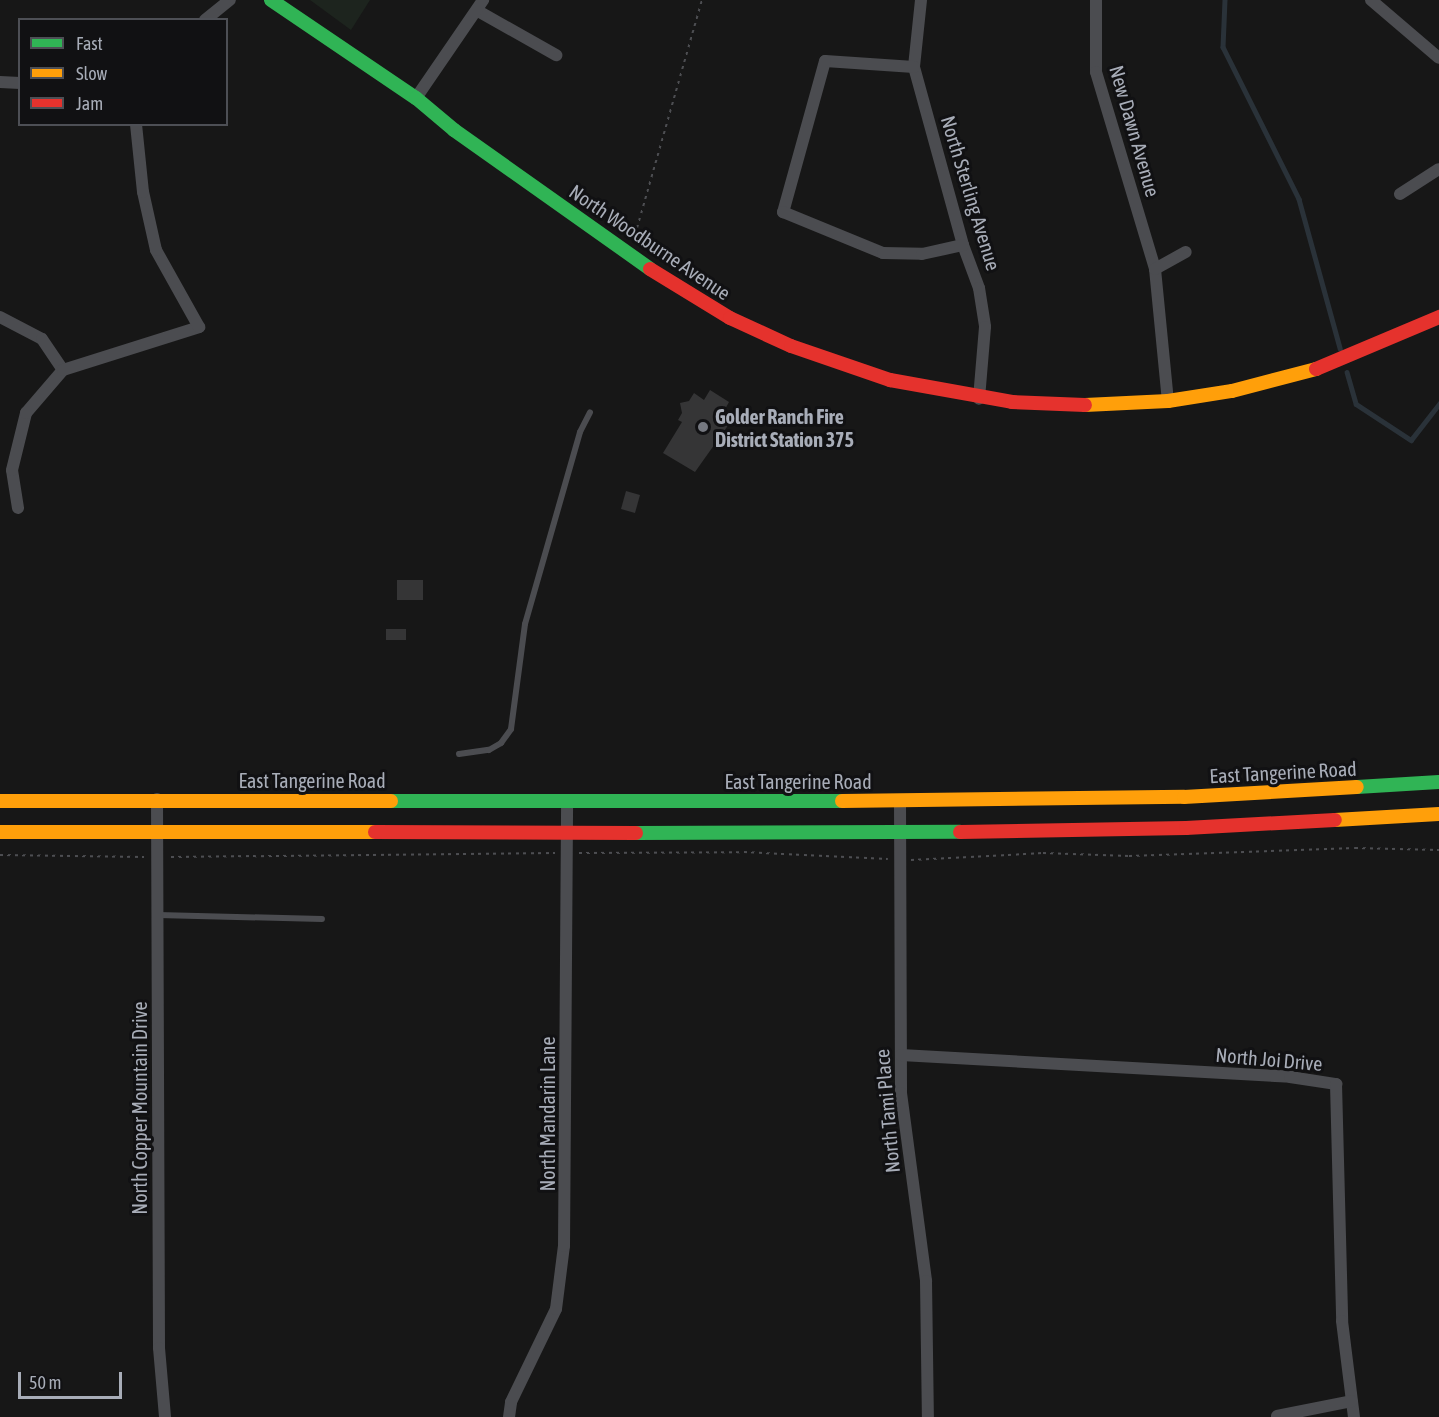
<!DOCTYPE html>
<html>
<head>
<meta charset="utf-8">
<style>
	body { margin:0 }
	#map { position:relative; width:1439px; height:1417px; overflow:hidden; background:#171717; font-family:"Asap Condensed",sans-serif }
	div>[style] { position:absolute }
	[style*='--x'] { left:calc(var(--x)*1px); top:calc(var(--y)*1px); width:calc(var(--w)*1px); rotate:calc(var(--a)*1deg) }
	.green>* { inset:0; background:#1d241e }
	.stream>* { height:4.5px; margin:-2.25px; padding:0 2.25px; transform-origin:2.25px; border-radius:2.25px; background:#2a3239 }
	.building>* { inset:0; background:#353536 }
	.path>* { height:2px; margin-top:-1px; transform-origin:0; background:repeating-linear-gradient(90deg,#4d4e52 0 3px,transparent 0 7.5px) }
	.lane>* { height:6px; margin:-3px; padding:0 3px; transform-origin:3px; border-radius:3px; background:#4b4c50 }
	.street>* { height:12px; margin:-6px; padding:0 6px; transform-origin:6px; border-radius:6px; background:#4b4c50 }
	.fast>* { height:14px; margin:-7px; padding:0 7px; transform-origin:7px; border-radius:7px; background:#30b455 }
	.slow>* { height:14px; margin:-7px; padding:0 7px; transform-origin:7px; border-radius:7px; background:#ff9f0a }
	.jam>* { height:14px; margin:-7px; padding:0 7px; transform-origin:7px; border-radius:7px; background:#e5322d }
	.dots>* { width:16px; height:16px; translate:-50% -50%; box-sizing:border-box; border:3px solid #111113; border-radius:50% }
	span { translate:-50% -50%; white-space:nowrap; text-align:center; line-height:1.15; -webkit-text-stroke:6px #111113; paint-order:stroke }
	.street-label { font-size:20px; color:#a8adb8 }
	.poi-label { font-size:20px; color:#a8adb8; font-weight:700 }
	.left { translate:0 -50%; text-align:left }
	.legend { position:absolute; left:18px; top:18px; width:210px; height:108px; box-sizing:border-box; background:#111113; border:2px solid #4d4f55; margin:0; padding:8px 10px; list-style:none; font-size:18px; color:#a8adb8 }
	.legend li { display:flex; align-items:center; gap:12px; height:30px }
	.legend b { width:30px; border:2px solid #4d4f55 }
	.scale { position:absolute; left:18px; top:1372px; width:104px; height:27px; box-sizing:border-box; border:3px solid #a8adb8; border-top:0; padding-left:8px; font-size:18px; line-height:21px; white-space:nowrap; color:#a8adb8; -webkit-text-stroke:4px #111113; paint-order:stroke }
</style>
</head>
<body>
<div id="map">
	<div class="green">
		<i style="clip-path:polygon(310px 0,370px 0,351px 30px)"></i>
	</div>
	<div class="stream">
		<i style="--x:1225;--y:0;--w:47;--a:92.4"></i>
		<i style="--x:1223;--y:47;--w:170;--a:63.4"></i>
		<i style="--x:1299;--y:199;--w:155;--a:74.6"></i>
		<i style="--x:1347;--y:372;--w:33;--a:74"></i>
		<i style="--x:1356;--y:404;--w:66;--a:33.2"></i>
		<i style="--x:1411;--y:440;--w:46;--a:-52.1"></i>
	</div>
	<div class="building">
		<i style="clip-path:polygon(710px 390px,729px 402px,724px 411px,734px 417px,695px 472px,663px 453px,682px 422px,678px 420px,682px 413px,680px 403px,689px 401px,694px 393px,704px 400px)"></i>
		<i style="clip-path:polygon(626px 491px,640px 495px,635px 513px,621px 509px)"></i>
		<i style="clip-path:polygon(397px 580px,423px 580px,423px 600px,397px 600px)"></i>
		<i style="clip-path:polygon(386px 629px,406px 629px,406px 640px,386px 640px)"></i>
	</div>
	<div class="path">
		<i style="--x:635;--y:235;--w:244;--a:-74.1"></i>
		<i style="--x:579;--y:853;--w:165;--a:-0.3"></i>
		<i style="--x:744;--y:852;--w:144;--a:2.8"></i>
		<i style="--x:0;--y:855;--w:144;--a:0.8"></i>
		<i style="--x:171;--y:857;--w:384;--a:-0.6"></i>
		<i style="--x:911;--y:860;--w:132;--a:-3"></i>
		<i style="--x:1043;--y:853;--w:86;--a:2"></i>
		<i style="--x:1129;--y:856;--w:226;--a:-2"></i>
		<i style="--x:1355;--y:848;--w:84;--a:1.4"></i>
	</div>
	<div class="lane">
		<i style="--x:459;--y:754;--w:30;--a:-8"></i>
		<i style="--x:489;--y:750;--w:14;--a:-30"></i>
		<i style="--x:501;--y:743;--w:17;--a:-54"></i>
		<i style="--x:511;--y:729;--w:106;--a:-82.4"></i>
		<i style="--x:525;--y:624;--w:200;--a:-74"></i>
		<i style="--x:580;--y:432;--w:22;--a:-63"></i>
		<i style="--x:158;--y:915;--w:164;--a:1.4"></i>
	</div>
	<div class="street">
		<i style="--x:921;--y:0;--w:67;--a:96"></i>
		<i style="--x:914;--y:67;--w:185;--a:74.6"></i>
		<i style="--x:963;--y:245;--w:46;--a:69.6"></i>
		<i style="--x:979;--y:288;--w:39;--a:81"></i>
		<i style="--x:985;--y:327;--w:72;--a:94.8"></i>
		<i style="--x:1096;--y:0;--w:72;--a:90"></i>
		<i style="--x:1096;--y:72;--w:206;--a:73.3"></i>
		<i style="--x:1155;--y:269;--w:133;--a:84.4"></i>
		<i style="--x:1371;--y:0;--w:89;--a:40.5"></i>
		<i style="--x:478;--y:11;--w:90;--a:29.4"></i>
		<i style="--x:205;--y:20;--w:32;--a:-39"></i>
		<i style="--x:914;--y:67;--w:89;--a:-176.1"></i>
		<i style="--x:825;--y:61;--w:157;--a:105.5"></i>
		<i style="--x:783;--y:212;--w:108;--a:22.3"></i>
		<i style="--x:883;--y:253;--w:39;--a:1"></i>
		<i style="--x:922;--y:254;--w:42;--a:-12.4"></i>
		<i style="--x:0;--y:82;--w:20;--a:3"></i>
		<i style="--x:416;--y:98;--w:119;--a:-55.6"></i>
		<i style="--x:1400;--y:194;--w:46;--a:-32.7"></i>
		<i style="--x:1155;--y:269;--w:35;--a:-29"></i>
		<i style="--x:0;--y:317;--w:47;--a:27.6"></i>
		<i style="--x:42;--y:339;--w:37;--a:56"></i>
		<i style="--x:18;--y:508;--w:38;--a:-99"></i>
		<i style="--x:12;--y:470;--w:59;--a:-76.2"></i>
		<i style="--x:26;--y:413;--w:57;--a:-49.3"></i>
		<i style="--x:63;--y:370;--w:143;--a:-17.5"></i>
		<i style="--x:199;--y:327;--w:88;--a:-119.2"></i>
		<i style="--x:156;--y:250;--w:59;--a:-102.6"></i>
		<i style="--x:143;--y:192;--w:68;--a:-95.9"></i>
		<i style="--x:157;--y:799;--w:549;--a:89.79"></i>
		<i style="--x:159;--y:1348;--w:69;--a:85"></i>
		<i style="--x:900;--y:801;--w:292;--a:89.8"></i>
		<i style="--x:901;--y:1093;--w:190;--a:82.4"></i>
		<i style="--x:926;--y:1281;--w:136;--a:89.2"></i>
		<i style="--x:901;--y:1055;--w:390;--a:3.2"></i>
		<i style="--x:1290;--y:1077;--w:47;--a:8.7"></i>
		<i style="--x:1336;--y:1084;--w:237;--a:88.5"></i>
		<i style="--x:1342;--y:1321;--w:97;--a:82.9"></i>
		<i style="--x:1277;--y:1416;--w:76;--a:-11.3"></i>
		<i style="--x:509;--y:1417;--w:15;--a:-82"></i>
		<i style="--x:511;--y:1402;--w:103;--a:-64.2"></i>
		<i style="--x:556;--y:1309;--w:64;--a:-82.8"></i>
		<i style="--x:564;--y:1246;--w:446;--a:-89.6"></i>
	</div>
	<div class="fast">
		<i style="--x:271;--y:0;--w:175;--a:34.1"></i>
		<i style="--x:416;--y:98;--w:50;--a:40.1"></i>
		<i style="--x:454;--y:130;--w:240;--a:35.3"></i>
		<i style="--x:1357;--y:787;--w:82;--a:-3.5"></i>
		<i style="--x:391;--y:801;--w:451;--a:0"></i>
		<i style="--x:636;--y:833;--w:324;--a:-0.2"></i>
	</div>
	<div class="slow">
		<i style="--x:1085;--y:405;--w:83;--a:-2.8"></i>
		<i style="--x:1168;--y:401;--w:65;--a:-8.9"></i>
		<i style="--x:1232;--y:391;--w:87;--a:-14.7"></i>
		<i style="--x:0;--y:801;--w:391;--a:0"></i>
		<i style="--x:842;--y:801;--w:342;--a:-0.7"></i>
		<i style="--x:1184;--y:797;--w:173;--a:-3.3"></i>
		<i style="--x:1335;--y:820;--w:104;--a:-3.3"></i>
		<i style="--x:0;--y:832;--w:375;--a:0"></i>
	</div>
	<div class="jam">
		<i style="--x:650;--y:269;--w:94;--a:31.5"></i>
		<i style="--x:730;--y:318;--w:67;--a:24.7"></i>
		<i style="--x:791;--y:346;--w:105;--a:19"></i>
		<i style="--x:890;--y:380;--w:124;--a:10.2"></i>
		<i style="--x:1012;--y:402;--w:73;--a:2.4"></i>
		<i style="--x:1316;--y:369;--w:134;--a:-22.9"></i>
		<i style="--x:375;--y:832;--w:261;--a:0.2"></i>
		<i style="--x:960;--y:832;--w:226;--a:-1"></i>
		<i style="--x:1186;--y:828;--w:149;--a:-3.1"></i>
	</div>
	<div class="dots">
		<i style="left:703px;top:427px;background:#757880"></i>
	</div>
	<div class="street-label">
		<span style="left:1135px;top:131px;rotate:74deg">New Dawn Avenue</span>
		<span style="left:971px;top:193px;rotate:73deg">North Sterling Avenue</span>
		<span style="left:650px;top:242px;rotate:34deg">North Woodburne Avenue</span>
		<span style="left:1283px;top:772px;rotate:-3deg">East Tangerine Road</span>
		<span style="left:312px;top:780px">East Tangerine Road</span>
		<span style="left:798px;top:781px">East Tangerine Road</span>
		<span style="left:1269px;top:1059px;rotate:5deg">North Joi Drive</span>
		<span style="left:139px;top:1108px;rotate:-90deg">North Copper Mountain Drive</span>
		<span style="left:887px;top:1111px;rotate:-95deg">North Tami Place</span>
		<span style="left:547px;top:1114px;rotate:-90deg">North Mandarin Lane</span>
	</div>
	<div class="poi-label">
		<span class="left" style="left:715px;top:428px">Golder Ranch Fire<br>District Station 375</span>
	</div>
	<ul class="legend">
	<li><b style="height:8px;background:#30b455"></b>Fast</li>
	<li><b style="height:8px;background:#ff9f0a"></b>Slow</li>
	<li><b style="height:8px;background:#e5322d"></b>Jam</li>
	</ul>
	<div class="scale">50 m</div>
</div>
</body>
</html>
